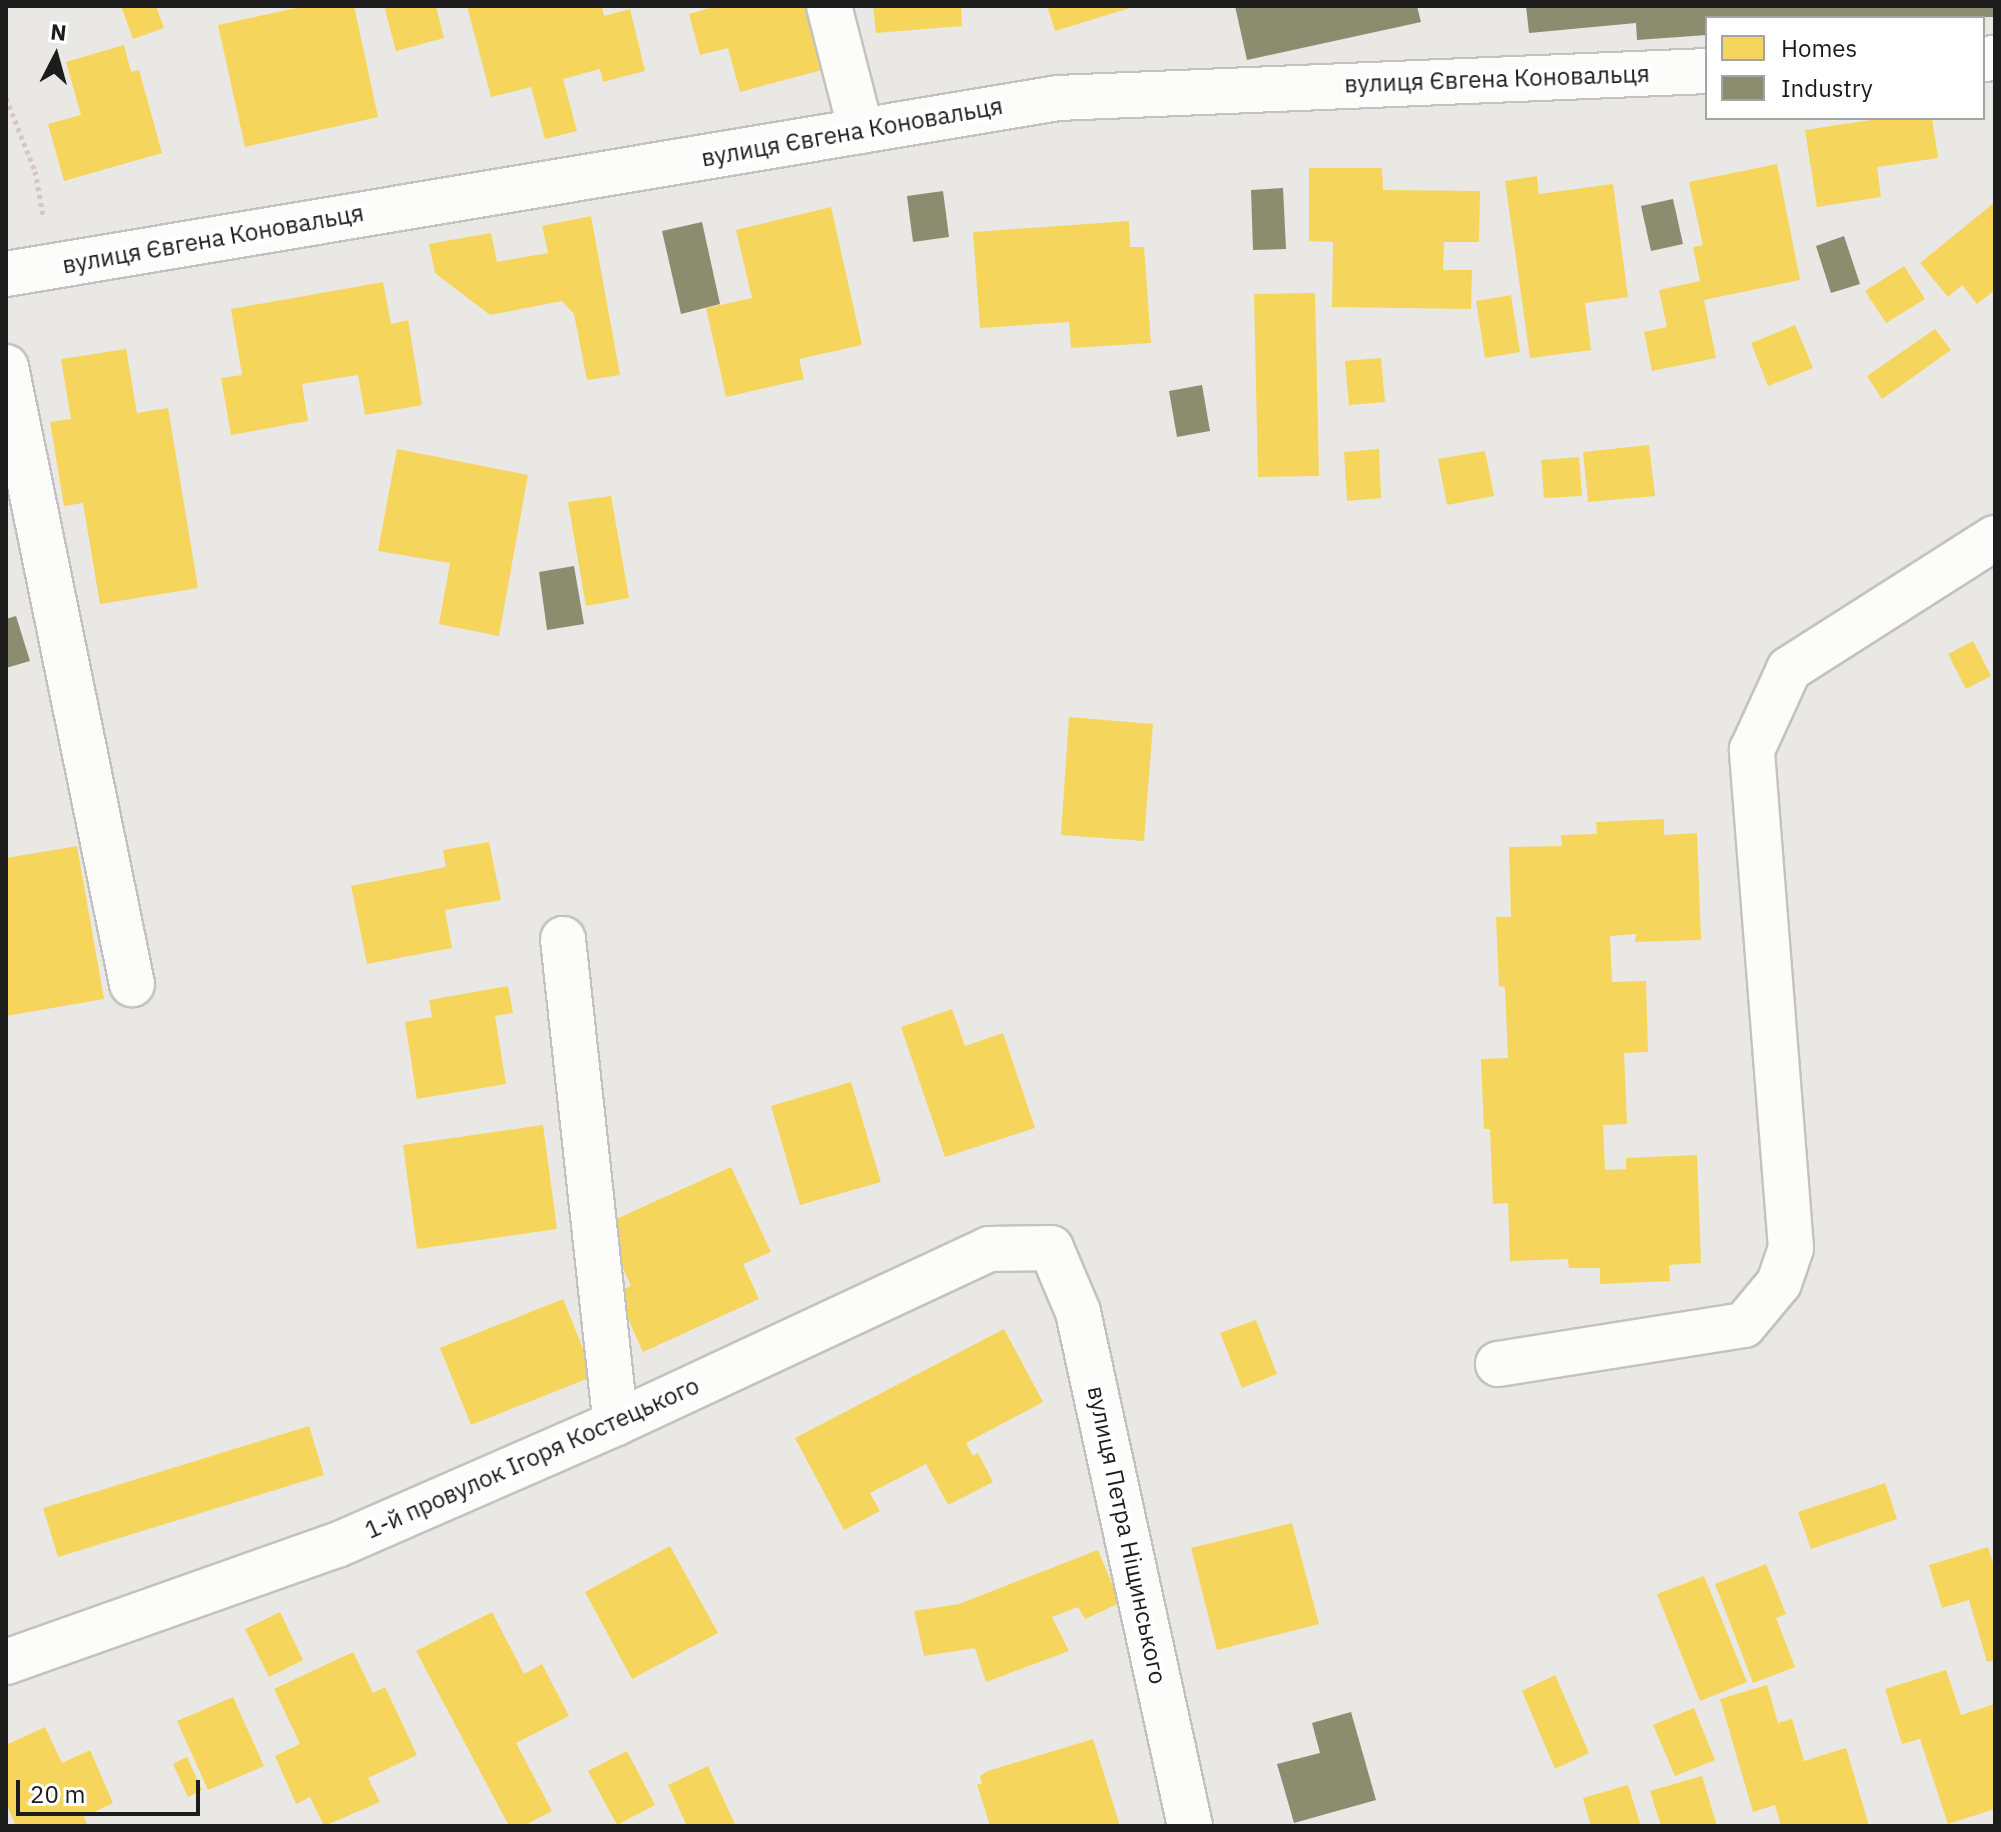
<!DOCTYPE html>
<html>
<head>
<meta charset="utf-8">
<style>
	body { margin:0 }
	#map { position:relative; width:2001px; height:1832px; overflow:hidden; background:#eae8e4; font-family:"IBM Plex Sans",sans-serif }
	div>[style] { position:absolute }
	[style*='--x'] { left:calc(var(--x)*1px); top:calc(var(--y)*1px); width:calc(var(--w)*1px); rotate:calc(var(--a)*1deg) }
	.homes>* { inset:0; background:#f6d55c }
	.industry>* { inset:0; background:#8c8c6e }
	.path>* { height:5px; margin-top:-2.5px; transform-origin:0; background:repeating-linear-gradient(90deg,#d5c7c4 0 4px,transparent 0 8px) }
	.roads { filter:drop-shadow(2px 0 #c3c2c0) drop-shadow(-2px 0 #c3c2c0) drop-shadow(0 2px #c3c2c0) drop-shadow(0 -2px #c3c2c0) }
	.minor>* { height:44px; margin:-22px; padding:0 22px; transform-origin:22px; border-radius:22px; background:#fcfcfb }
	span { translate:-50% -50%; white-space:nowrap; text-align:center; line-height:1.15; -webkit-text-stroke:8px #fff; paint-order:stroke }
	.street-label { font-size:24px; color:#1c1c1c }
	.frame { position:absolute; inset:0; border:8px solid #1c1c1c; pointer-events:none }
	.legend { position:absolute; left:1705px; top:16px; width:280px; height:104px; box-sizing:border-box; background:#fff; border:2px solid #a4a4a4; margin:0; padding:10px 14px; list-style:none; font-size:24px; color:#1c1c1c }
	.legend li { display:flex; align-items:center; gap:16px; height:40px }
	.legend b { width:40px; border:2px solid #a4a4a4 }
	.north { position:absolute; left:16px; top:16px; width:80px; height:80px; -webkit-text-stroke:6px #fff; paint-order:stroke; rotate:6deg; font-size:22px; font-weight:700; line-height:32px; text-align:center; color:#1c1c1c }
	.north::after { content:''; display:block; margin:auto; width:28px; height:36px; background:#1c1c1c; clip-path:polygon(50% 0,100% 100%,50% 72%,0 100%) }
	.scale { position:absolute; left:16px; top:1780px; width:184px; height:36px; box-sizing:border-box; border:4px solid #1c1c1c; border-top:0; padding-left:10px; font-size:24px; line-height:28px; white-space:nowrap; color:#1c1c1c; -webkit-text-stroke:6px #fff; paint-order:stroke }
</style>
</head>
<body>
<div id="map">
	<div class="homes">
		<i style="clip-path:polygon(121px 6px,156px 6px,164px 28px,133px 39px)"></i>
		<i style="clip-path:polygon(305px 6px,354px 6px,378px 117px,245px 147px,218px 25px)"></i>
		<i style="clip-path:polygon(384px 6px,436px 6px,444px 38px,396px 51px)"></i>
		<i style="clip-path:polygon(467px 6px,602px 6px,604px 16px,630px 9px,645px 71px,603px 82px,600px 69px,563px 79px,577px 131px,545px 139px,531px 87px,491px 97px)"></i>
		<i style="clip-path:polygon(717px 6px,805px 6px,822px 70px,740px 92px,728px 48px,700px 55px,689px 14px)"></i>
		<i style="clip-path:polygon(873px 6px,961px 6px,962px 26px,876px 33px)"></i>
		<i style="clip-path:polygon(1047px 6px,1133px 6px,1133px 7px,1055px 31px)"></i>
		<i style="clip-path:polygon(124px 45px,131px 72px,139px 70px,162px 153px,64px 181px,48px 124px,81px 115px,66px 62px)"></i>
		<i style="clip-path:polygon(1884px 118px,1932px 118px,1938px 158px,1877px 167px,1881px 197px,1817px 207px,1805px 130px)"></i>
		<i style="clip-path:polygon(1777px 164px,1800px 280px,1704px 300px,1716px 358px,1652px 371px,1644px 332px,1667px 327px,1659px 290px,1700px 281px,1693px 247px,1703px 245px,1689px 182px)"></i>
		<i style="clip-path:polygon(1309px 168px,1382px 168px,1383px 190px,1480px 191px,1479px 242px,1444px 242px,1443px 270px,1472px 270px,1471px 309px,1332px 307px,1333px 242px,1309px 241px)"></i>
		<i style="clip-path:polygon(1537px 176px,1539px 194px,1613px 184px,1628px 297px,1585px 303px,1591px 350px,1530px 358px,1505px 181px)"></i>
		<i style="clip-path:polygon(1995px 202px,1995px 290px,1977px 304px,1962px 285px,1948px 297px,1920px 263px)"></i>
		<i style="clip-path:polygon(831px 207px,862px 345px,799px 359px,804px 379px,726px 397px,706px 308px,752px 298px,736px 230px)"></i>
		<i style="clip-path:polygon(591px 216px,620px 375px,587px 380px,574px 314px,562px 301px,490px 315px,435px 273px,429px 244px,491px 233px,497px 262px,548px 253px,542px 226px)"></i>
		<i style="clip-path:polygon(1129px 221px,1130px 247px,1144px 247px,1151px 343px,1071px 348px,1069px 322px,980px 328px,973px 232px)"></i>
		<i style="clip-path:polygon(1904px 266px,1925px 299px,1886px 323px,1865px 291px)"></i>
		<i style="clip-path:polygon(383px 282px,391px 324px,408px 320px,422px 405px,365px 415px,358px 375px,302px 384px,308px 421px,231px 435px,221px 378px,242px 375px,231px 309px)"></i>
		<i style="clip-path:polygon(1315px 293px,1319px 476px,1258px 477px,1254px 294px)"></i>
		<i style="clip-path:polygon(1511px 295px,1520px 352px,1485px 358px,1476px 301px)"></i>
		<i style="clip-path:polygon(1795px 325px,1813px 368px,1768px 386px,1751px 343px)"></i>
		<i style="clip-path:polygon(1935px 329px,1951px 350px,1882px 399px,1867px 376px)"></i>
		<i style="clip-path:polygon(126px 349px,137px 413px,168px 408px,198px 588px,100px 604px,83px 503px,64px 506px,50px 422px,71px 419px,61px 359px)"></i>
		<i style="clip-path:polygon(1381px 358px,1385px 402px,1349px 405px,1345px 361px)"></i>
		<i style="clip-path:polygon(1649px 445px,1655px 496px,1588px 502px,1583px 452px)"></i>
		<i style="clip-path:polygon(397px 449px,528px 475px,499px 636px,439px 624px,450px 563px,378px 551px)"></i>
		<i style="clip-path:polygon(1379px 449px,1381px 498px,1347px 501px,1344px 452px)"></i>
		<i style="clip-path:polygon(1485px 451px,1494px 496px,1447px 505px,1438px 459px)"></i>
		<i style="clip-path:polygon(1579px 457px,1582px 496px,1544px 498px,1541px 460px)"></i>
		<i style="clip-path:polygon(611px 496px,629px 598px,586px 606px,568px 502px)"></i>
		<i style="clip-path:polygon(1973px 641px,1991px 676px,1966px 689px,1948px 654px)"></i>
		<i style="clip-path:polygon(1069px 717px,1153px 724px,1144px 841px,1061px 835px)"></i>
		<i style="clip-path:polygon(1664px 819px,1664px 835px,1697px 833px,1701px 940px,1635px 942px,1636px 934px,1610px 936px,1612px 982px,1646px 981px,1648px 1052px,1624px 1053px,1627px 1124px,1603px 1125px,1605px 1170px,1626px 1169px,1626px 1158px,1697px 1155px,1701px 1263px,1669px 1265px,1670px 1281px,1600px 1284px,1600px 1268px,1569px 1268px,1568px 1259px,1510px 1261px,1508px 1203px,1493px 1204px,1490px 1129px,1484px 1129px,1481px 1059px,1508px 1058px,1505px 987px,1499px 986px,1496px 917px,1511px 917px,1509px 847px,1562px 846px,1561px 835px,1597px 834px,1596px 822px)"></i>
		<i style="clip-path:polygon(489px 842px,501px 900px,445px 910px,452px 948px,367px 964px,351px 886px,446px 867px,443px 850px)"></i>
		<i style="clip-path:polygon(77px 846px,104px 999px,6px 1016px,6px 858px)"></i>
		<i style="clip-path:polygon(508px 986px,513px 1013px,495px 1016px,506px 1084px,417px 1099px,405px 1022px,432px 1017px,429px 1000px)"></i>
		<i style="clip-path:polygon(952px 1009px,965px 1046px,1003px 1033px,1035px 1128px,945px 1157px,901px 1027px)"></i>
		<i style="clip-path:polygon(851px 1082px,881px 1182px,800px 1205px,771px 1106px)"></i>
		<i style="clip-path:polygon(543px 1125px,557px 1229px,417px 1249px,403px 1145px)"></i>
		<i style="clip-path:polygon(731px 1167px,771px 1252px,743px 1264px,759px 1299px,643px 1352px,616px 1292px,631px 1286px,603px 1225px)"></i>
		<i style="clip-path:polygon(563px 1299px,594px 1376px,471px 1425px,440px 1348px)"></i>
		<i style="clip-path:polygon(1256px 1320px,1277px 1374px,1242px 1388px,1220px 1333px)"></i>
		<i style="clip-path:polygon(1004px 1329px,1043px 1402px,966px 1443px,973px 1456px,978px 1453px,993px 1482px,948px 1505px,926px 1464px,870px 1493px,880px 1511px,844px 1530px,795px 1438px)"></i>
		<i style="clip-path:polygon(309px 1426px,324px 1475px,58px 1557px,43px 1508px)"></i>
		<i style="clip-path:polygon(1885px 1483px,1897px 1519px,1811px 1549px,1798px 1512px)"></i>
		<i style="clip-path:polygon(1292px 1523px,1319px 1624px,1217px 1650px,1191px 1548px)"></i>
		<i style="clip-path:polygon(670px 1546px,718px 1633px,632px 1679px,585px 1592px)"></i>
		<i style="clip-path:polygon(1988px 1547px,1995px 1569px,1995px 1660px,1987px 1662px,1969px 1600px,1942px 1608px,1929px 1565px)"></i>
		<i style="clip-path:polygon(1098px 1550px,1120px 1603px,1085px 1619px,1078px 1607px,1052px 1617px,1069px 1651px,986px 1682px,975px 1648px,924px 1656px,914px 1611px,959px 1604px)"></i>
		<i style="clip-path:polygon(1766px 1564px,1786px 1614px,1776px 1618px,1795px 1667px,1753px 1683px,1715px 1584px)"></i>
		<i style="clip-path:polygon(1704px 1576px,1747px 1682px,1700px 1701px,1657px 1594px)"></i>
		<i style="clip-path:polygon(280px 1612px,303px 1660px,269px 1677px,245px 1629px)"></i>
		<i style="clip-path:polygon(492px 1612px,524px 1674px,542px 1664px,569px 1716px,516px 1743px,552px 1811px,523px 1826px,509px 1826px,416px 1651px)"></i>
		<i style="clip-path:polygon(353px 1652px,373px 1693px,385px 1687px,417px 1755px,368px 1778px,380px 1802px,324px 1826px,310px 1797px,296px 1804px,275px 1756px,300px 1744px,274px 1689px)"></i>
		<i style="clip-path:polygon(1946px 1670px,1961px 1715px,1995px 1704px,1995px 1809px,1948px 1824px,1920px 1739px,1902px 1744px,1885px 1689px)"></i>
		<i style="clip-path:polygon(1555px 1675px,1589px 1753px,1555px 1769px,1522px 1691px)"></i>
		<i style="clip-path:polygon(1767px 1685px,1778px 1723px,1792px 1719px,1804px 1761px,1846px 1748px,1869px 1826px,1781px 1826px,1775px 1805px,1753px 1812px,1720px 1699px)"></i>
		<i style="clip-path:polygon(233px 1697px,264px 1766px,208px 1790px,177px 1721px)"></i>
		<i style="clip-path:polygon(1694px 1708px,1715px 1760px,1675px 1776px,1653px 1725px)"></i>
		<i style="clip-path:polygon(45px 1727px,62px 1763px,90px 1750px,113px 1803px,84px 1817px,88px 1826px,16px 1826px,6px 1803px,6px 1745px)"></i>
		<i style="clip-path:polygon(1093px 1739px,1120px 1826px,990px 1826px,977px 1784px,982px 1784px,980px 1776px,988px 1771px)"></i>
		<i style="clip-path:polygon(627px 1751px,655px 1805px,617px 1825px,588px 1771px)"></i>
		<i style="clip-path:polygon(187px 1757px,202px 1790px,188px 1797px,173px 1764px)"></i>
		<i style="clip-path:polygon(708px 1766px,736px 1826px,687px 1826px,668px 1785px)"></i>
		<i style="clip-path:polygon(1702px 1776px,1717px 1826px,1661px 1826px,1650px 1791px)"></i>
		<i style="clip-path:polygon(1628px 1785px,1641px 1826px,1591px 1826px,1583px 1798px)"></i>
	</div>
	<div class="industry">
		<i style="clip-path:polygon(1235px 6px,1417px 6px,1421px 22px,1247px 60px)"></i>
		<i style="clip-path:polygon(1526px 6px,1995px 6px,1995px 17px,1707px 18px,1707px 35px,1637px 40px,1636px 23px,1529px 33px)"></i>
		<i style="clip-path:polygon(1283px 188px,1286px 249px,1253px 250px,1251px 190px)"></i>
		<i style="clip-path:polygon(943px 191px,949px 237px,913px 242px,907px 196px)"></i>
		<i style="clip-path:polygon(1673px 199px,1683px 244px,1651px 251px,1641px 206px)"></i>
		<i style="clip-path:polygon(702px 222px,720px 304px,681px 314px,662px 231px)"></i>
		<i style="clip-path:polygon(1844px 236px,1860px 284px,1831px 293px,1816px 246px)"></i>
		<i style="clip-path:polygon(1202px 385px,1210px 431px,1177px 437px,1169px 391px)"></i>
		<i style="clip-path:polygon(574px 566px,584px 624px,547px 630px,539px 572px)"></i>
		<i style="clip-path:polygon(16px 616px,30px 661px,6px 668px,6px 619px)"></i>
		<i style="clip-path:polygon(1351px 1712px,1376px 1800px,1294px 1823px,1277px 1764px,1320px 1753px,1312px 1723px)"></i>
	</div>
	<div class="path">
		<i style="--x:6;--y:98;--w:79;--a:68.3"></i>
		<i style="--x:35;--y:171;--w:45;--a:79.7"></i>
	</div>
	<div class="roads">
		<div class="minor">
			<i style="--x:829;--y:6;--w:129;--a:75.6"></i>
			<i style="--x:1983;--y:59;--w:12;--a:-5"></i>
			<i style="--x:6;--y:274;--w:1067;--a:-9.5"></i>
			<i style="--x:1058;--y:98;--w:650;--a:-2.38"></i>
			<i style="--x:6;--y:367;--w:630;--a:78.46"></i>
			<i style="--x:563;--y:939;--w:487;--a:83.8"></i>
			<i style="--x:1498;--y:1364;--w:249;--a:-9"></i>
			<i style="--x:1744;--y:1325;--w:55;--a:-50.2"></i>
			<i style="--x:1779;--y:1283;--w:37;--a:-71"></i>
			<i style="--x:1791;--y:1248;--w:500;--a:-94.5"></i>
			<i style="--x:1752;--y:750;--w:89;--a:-65.4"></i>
			<i style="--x:1789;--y:669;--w:244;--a:-32.5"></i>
			<i style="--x:6;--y:1662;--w:351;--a:-19.5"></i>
			<i style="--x:337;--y:1545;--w:305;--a:-23.6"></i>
			<i style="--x:616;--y:1423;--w:412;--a:-25"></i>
			<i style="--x:989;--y:1249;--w:62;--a:-0.9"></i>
			<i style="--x:1051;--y:1248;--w:69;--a:67.1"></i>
			<i style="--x:1078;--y:1312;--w:526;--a:77.71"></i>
		</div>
	</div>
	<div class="street-label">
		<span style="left:1497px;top:79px;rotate:-2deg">вулиця Євгена Коновальця</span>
		<span style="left:852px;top:132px;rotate:-10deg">вулиця Євгена Коновальця</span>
		<span style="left:213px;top:239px;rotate:-10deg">вулиця Євгена Коновальця</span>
		<span style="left:532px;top:1458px;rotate:-24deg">1-й провулок Ігоря Костецького</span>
		<span style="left:1127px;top:1535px;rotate:78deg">вулиця Петра Ніщинського</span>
	</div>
	<div class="frame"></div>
	<ul class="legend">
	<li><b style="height:22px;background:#f6d55c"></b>Homes</li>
	<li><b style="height:22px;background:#8c8c6e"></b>Industry</li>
	</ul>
	<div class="north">N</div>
	<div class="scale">20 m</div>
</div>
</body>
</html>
